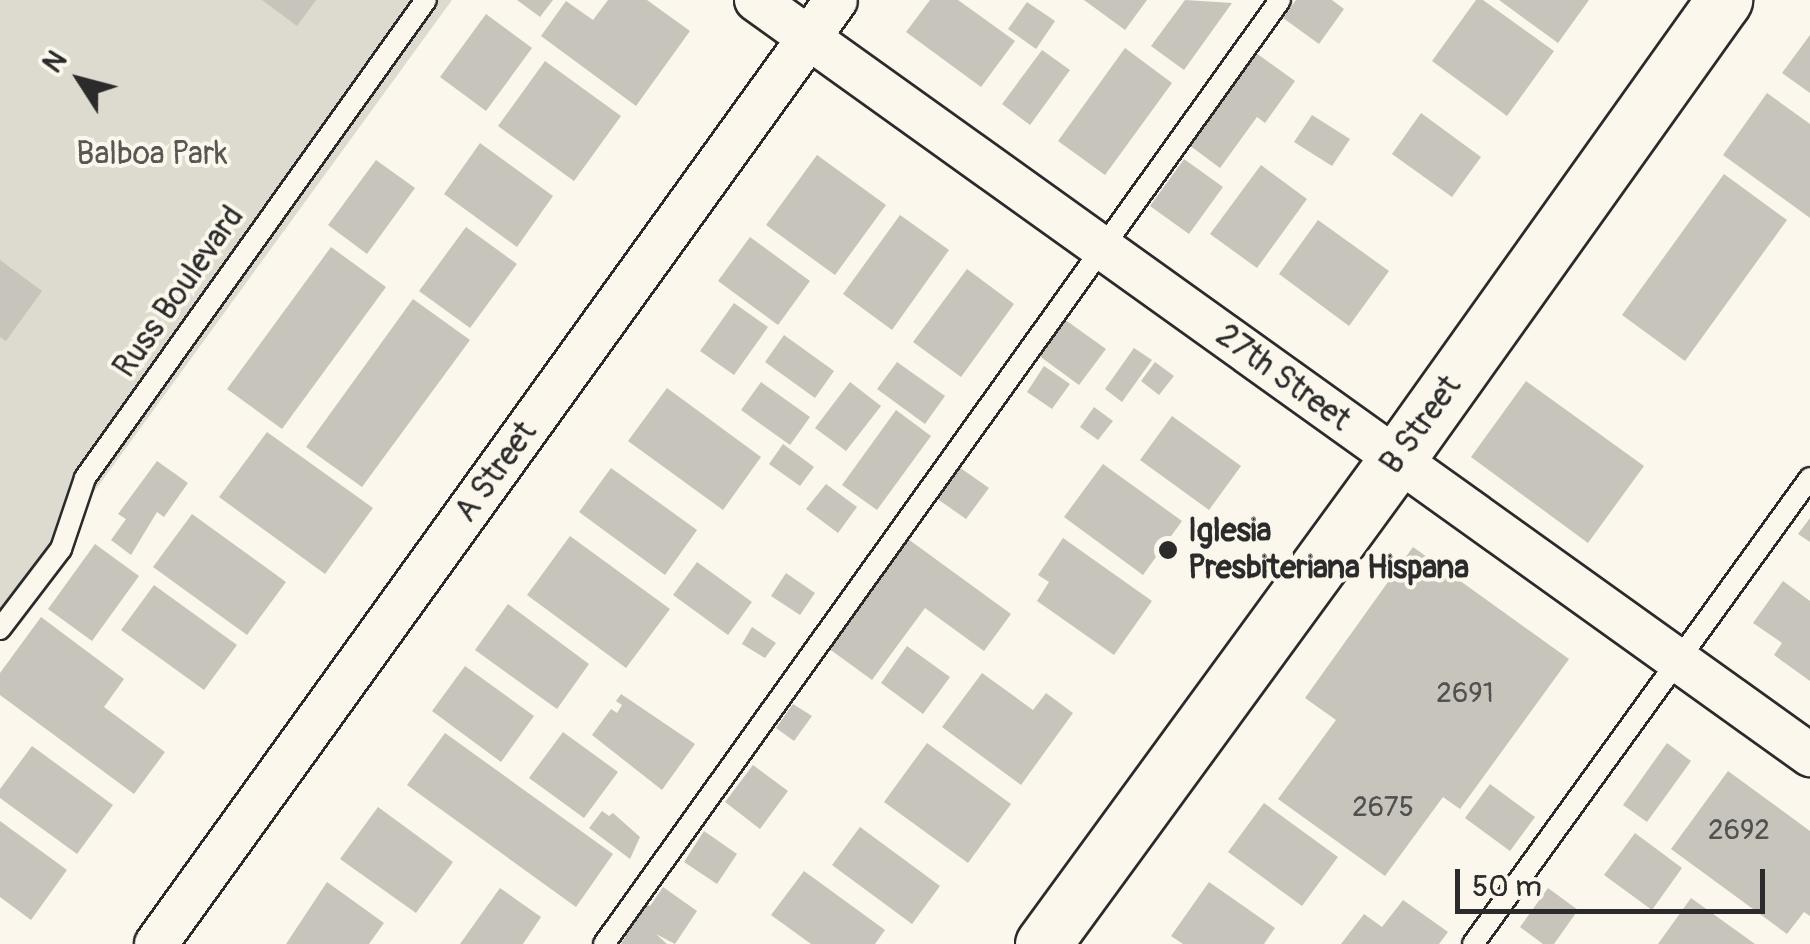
<!DOCTYPE html>
<html>
<head>
<meta charset="utf-8">
<style>
	body { margin:0 }
	#map { position:relative; width:1810px; height:944px; overflow:hidden; background:#fbf7ec; font-family:Pangolin,sans-serif }
	div>[style] { position:absolute }
	[style*='--x'] { left:calc(var(--x)*1px); top:calc(var(--y)*1px); width:calc(var(--w)*1px); rotate:calc(var(--a)*1deg) }
	.green>* { inset:0; background:#dddad0 }
	.building>* { inset:0; background:#c7c4bc }
	.roads { filter:drop-shadow(2px 0 #2b2b2b) drop-shadow(-2px 0 #2b2b2b) drop-shadow(0 2px #2b2b2b) drop-shadow(0 -2px #2b2b2b) }
	.service>* { height:20px; margin:-10px; padding:0 10px; transform-origin:10px; border-radius:10px; background:#fbf7ec }
	.minor>* { height:42px; margin:-21px; padding:0 21px; transform-origin:21px; border-radius:21px; background:#fbf7ec }
	.secondary>* { height:55px; margin:-27.5px; padding:0 27.5px; transform-origin:27.5px; border-radius:27.5px; background:#fbf7ec }
	.dots>* { width:28px; height:28px; translate:-50% -50%; box-sizing:border-box; border:5px solid #fbf7ec; border-radius:50% }
	span { translate:-50% -50%; white-space:nowrap; text-align:center; line-height:1.15; -webkit-text-stroke:8px #fbf7ec; paint-order:stroke }
	.number-label { font-size:28px; color:#52514f }
	.number-label span { -webkit-text-stroke-width:0 }
	.park-label { font-size:32px; color:#585754 }
	.street-label { font-size:32px; color:#2b2b2b }
	.poi-label { font-size:32px; color:#2b2b2b; font-weight:700 }
	.left { translate:0 -50%; text-align:left }
	.north { position:absolute; left:30px; top:30px; width:100px; height:100px; -webkit-text-stroke:8px #fbf7ec; paint-order:stroke; rotate:306deg; font-size:28px; font-weight:700; line-height:40px; text-align:center; color:#2b2b2b }
	.north::after { content:''; display:block; margin:auto; width:35px; height:45px; background:#2b2b2b; clip-path:polygon(50% 0,100% 100%,50% 72%,0 100%) }
	.scale { position:absolute; left:1455px; top:869px; width:310px; height:45px; box-sizing:border-box; border:5px solid #2b2b2b; border-top:0; padding-left:12px; font-size:30px; line-height:35px; white-space:nowrap; color:#2b2b2b; -webkit-text-stroke:8px #fbf7ec; paint-order:stroke }
</style>
</head>
<body>
<div id="map">
	<div class="green">
		<i style="clip-path:polygon(0 0,452px 0,0 621px)"></i>
	</div>
	<div class="building">
		<i style="clip-path:polygon(262px 0,316px 0,297px 26px)"></i>
		<i style="clip-path:polygon(517px 0,553px 0,540px 17px)"></i>
		<i style="clip-path:polygon(608px 0,647px 0,690px 31px,636px 106px,541px 36px,566px 1px,593px 20px)"></i>
		<i style="clip-path:polygon(930px 0,958px 0,1015px 41px,981px 87px,906px 32px)"></i>
		<i style="clip-path:polygon(1084px 0,1147px 0,1125px 30px)"></i>
		<i style="clip-path:polygon(1185px 0,1232px 3px,1184px 70px,1151px 46px)"></i>
		<i style="clip-path:polygon(1296px 0,1332px 0,1344px 9px,1319px 44px,1283px 18px)"></i>
		<i style="clip-path:polygon(1476px 0,1483px 0,1554px 51px,1507px 116px,1432px 61px)"></i>
		<i style="clip-path:polygon(1499px 0,1589px 0,1558px 43px)"></i>
		<i style="clip-path:polygon(1027px 2px,1055px 21px,1036px 49px,1008px 29px)"></i>
		<i style="clip-path:polygon(486px 14px,532px 48px,486px 111px,440px 77px)"></i>
		<i style="clip-path:polygon(1810px 35px,1810px 93px,1782px 73px)"></i>
		<i style="clip-path:polygon(1125px 48px,1172px 83px,1105px 175px,1058px 141px)"></i>
		<i style="clip-path:polygon(1042px 50px,1070px 70px,1030px 125px,1002px 104px)"></i>
		<i style="clip-path:polygon(1256px 53px,1295px 81px,1265px 123px,1257px 117px,1220px 168px,1189px 145px)"></i>
		<i style="clip-path:polygon(545px 61px,621px 116px,574px 181px,498px 126px)"></i>
		<i style="clip-path:polygon(1767px 93px,1810px 124px,1810px 218px,1723px 155px)"></i>
		<i style="clip-path:polygon(1421px 113px,1481px 157px,1452px 197px,1392px 154px)"></i>
		<i style="clip-path:polygon(1312px 115px,1350px 139px,1332px 166px,1294px 142px)"></i>
		<i style="clip-path:polygon(480px 143px,553px 196px,517px 247px,444px 194px)"></i>
		<i style="clip-path:polygon(817px 155px,886px 205px,835px 275px,766px 225px)"></i>
		<i style="clip-path:polygon(1184px 159px,1223px 187px,1189px 234px,1150px 206px)"></i>
		<i style="clip-path:polygon(376px 160px,415px 188px,367px 254px,328px 225px)"></i>
		<i style="clip-path:polygon(1261px 165px,1307px 199px,1257px 268px,1210px 234px)"></i>
		<i style="clip-path:polygon(1724px 174px,1787px 220px,1685px 361px,1622px 315px)"></i>
		<i style="clip-path:polygon(900px 215px,949px 250px,892px 330px,843px 294px)"></i>
		<i style="clip-path:polygon(1318px 220px,1389px 271px,1349px 326px,1279px 274px)"></i>
		<i style="clip-path:polygon(466px 227px,517px 264px,470px 328px,419px 291px)"></i>
		<i style="clip-path:polygon(750px 237px,810px 281px,778px 325px,718px 281px)"></i>
		<i style="clip-path:polygon(331px 247px,386px 287px,282px 429px,227px 389px)"></i>
		<i style="clip-path:polygon(0 260px,42px 291px,6px 341px,0 337px)"></i>
		<i style="clip-path:polygon(967px 269px,1014px 304px,961px 377px,913px 342px)"></i>
		<i style="clip-path:polygon(413px 299px,470px 340px,362px 487px,306px 447px)"></i>
		<i style="clip-path:polygon(734px 303px,768px 327px,734px 375px,700px 351px)"></i>
		<i style="clip-path:polygon(1064px 319px,1106px 349px,1079px 385px,1038px 355px)"></i>
		<i style="clip-path:polygon(784px 335px,834px 371px,815px 398px,765px 362px)"></i>
		<i style="clip-path:polygon(1134px 348px,1152px 360px,1122px 402px,1105px 389px)"></i>
		<i style="clip-path:polygon(897px 362px,945px 396px,925px 424px,877px 389px)"></i>
		<i style="clip-path:polygon(1155px 362px,1174px 376px,1159px 395px,1141px 381px)"></i>
		<i style="clip-path:polygon(1044px 366px,1070px 384px,1052px 409px,1027px 392px)"></i>
		<i style="clip-path:polygon(1526px 381px,1644px 466px,1588px 543px,1471px 457px)"></i>
		<i style="clip-path:polygon(761px 382px,810px 417px,790px 445px,741px 410px)"></i>
		<i style="clip-path:polygon(850px 382px,881px 406px,846px 451px,815px 428px)"></i>
		<i style="clip-path:polygon(667px 388px,761px 457px,723px 510px,628px 441px)"></i>
		<i style="clip-path:polygon(1094px 407px,1113px 421px,1098px 440px,1080px 427px)"></i>
		<i style="clip-path:polygon(896px 410px,931px 436px,877px 510px,842px 485px)"></i>
		<i style="clip-path:polygon(1172px 416px,1241px 466px,1209px 510px,1140px 460px)"></i>
		<i style="clip-path:polygon(267px 432px,373px 508px,325px 574px,219px 497px)"></i>
		<i style="clip-path:polygon(783px 444px,814px 467px,800px 486px,769px 464px)"></i>
		<i style="clip-path:polygon(157px 461px,188px 483px,164px 517px,157px 512px,131px 555px,111px 540px,126px 519px,118px 514px)"></i>
		<i style="clip-path:polygon(1103px 464px,1182px 521px,1143px 575px,1064px 517px)"></i>
		<i style="clip-path:polygon(959px 467px,989px 488px,966px 519px,936px 498px)"></i>
		<i style="clip-path:polygon(611px 468px,697px 530px,665px 575px,579px 512px)"></i>
		<i style="clip-path:polygon(826px 484px,857px 507px,838px 533px,806px 509px)"></i>
		<i style="clip-path:polygon(192px 514px,286px 582px,247px 635px,153px 567px)"></i>
		<i style="clip-path:polygon(1810px 518px,1810px 542px,1798px 534px)"></i>
		<i style="clip-path:polygon(570px 536px,670px 609px,626px 668px,527px 595px)"></i>
		<i style="clip-path:polygon(1063px 538px,1152px 601px,1114px 655px,1037px 601px,1049px 582px,1038px 575px)"></i>
		<i style="clip-path:polygon(908px 539px,1011px 614px,984px 651px,925px 608px,872px 680px,828px 648px)"></i>
		<i style="clip-path:polygon(95px 544px,139px 576px,92px 641px,48px 609px)"></i>
		<i style="clip-path:polygon(1413px 547px,1569px 659px,1460px 809px,1443px 797px,1385px 876px,1278px 799px,1336px 720px,1305px 698px)"></i>
		<i style="clip-path:polygon(697px 562px,752px 602px,728px 635px,673px 595px)"></i>
		<i style="clip-path:polygon(786px 573px,815px 593px,800px 615px,771px 596px)"></i>
		<i style="clip-path:polygon(1783px 581px,1810px 601px,1810px 681px,1774px 655px,1782px 643px,1753px 623px)"></i>
		<i style="clip-path:polygon(154px 585px,237px 645px,204px 690px,121px 630px)"></i>
		<i style="clip-path:polygon(508px 604px,589px 664px,557px 709px,475px 650px)"></i>
		<i style="clip-path:polygon(41px 617px,124px 679px,104px 707px,165px 752px,134px 794px,0 695px,0 673px)"></i>
		<i style="clip-path:polygon(752px 627px,776px 643px,765px 658px,742px 644px)"></i>
		<i style="clip-path:polygon(907px 646px,950px 677px,923px 714px,881px 683px)"></i>
		<i style="clip-path:polygon(465px 666px,534px 716px,501px 762px,432px 711px)"></i>
		<i style="clip-path:polygon(982px 673px,1033px 710px,1046px 693px,1073px 713px,1021px 785px,942px 727px)"></i>
		<i style="clip-path:polygon(621px 694px,695px 744px,662px 790px,592px 735px,611px 709px,617px 713px,622px 705px,616px 701px)"></i>
		<i style="clip-path:polygon(793px 704px,812px 716px,794px 741px,776px 728px)"></i>
		<i style="clip-path:polygon(563px 732px,618px 772px,584px 818px,529px 778px)"></i>
		<i style="clip-path:polygon(445px 733px,613px 854px,576px 907px,407px 785px)"></i>
		<i style="clip-path:polygon(927px 743px,1011px 804px,968px 863px,884px 802px)"></i>
		<i style="clip-path:polygon(1667px 743px,1691px 761px,1647px 822px,1623px 805px)"></i>
		<i style="clip-path:polygon(32px 746px,113px 805px,77px 854px,0 798px,0 789px)"></i>
		<i style="clip-path:polygon(753px 765px,788px 791px,760px 829px,725px 802px)"></i>
		<i style="clip-path:polygon(1728px 771px,1810px 831px,1810px 916px,1804px 912px,1787px 934px,1671px 849px)"></i>
		<i style="clip-path:polygon(1490px 784px,1535px 817px,1510px 851px,1465px 818px)"></i>
		<i style="clip-path:polygon(1264px 803px,1338px 857px,1302px 906px,1228px 852px)"></i>
		<i style="clip-path:polygon(378px 807px,453px 862px,416px 913px,340px 859px)"></i>
		<i style="clip-path:polygon(602px 811px,609px 816px,613px 813px,640px 837px,630px 859px,589px 828px)"></i>
		<i style="clip-path:polygon(0 821px,67px 870px,31px 920px,0 897px)"></i>
		<i style="clip-path:polygon(860px 827px,940px 886px,912px 924px,832px 865px)"></i>
		<i style="clip-path:polygon(704px 831px,737px 854px,717px 884px,684px 862px)"></i>
		<i style="clip-path:polygon(1635px 833px,1682px 868px,1652px 910px,1604px 875px)"></i>
		<i style="clip-path:polygon(804px 871px,885px 930px,875px 944px,811px 944px,771px 915px)"></i>
		<i style="clip-path:polygon(327px 882px,384px 923px,369px 944px,286px 944px)"></i>
		<i style="clip-path:polygon(1209px 882px,1275px 928px,1264px 944px,1183px 944px,1171px 936px)"></i>
		<i style="clip-path:polygon(663px 887px,697px 911px,675px 944px,656px 934px,667px 944px,621px 944px,645px 903px,650px 906px)"></i>
		<i style="clip-path:polygon(500px 888px,541px 917px,523px 944px,460px 944px)"></i>
		<i style="clip-path:polygon(1548px 888px,1578px 910px,1554px 944px,1543px 944px,1520px 927px)"></i>
		<i style="clip-path:polygon(1691px 898px,1755px 944px,1658px 944px)"></i>
		<i style="clip-path:polygon(1403px 900px,1448px 932px,1439px 944px,1341px 944px,1364px 914px,1382px 927px)"></i>
	</div>
	<div class="roads">
		<div class="service">
			<i style="--x:0;--y:629;--w:101;--a:-52.7"></i>
			<i style="--x:61;--y:549;--w:75;--a:-71.3"></i>
			<i style="--x:85;--y:478;--w:587;--a:-54.5"></i>
			<i style="--x:604;--y:944;--w:1161;--a:-54.39"></i>
			<i style="--x:1473;--y:944;--w:575;--a:-54.13"></i>
		</div>
		<div class="minor">
			<i style="--x:756;--y:0;--w:1297;--a:35.61"></i>
			<i style="--x:156;--y:944;--w:1163;--a:-54.23"></i>
		</div>
		<div class="secondary">
			<i style="--x:1043;--y:944;--w:600;--a:-53.87"></i>
			<i style="--x:1397;--y:459;--w:564;--a:-54.53"></i>
		</div>
	</div>
	<div class="dots">
		<i style="left:1168px;top:550px;background:#2b2b2b"></i>
	</div>
	<div class="number-label">
		<span style="left:1465px;top:694px">2691</span>
		<span style="left:1383px;top:808px">2675</span>
		<span style="left:1739px;top:831px">2692</span>
	</div>
	<div class="park-label">
		<span style="left:152px;top:154px">Balboa Park</span>
	</div>
	<div class="street-label">
		<span style="left:179px;top:292px;rotate:-55deg">Russ Boulevard</span>
		<span style="left:1283px;top:378px;rotate:36deg">27th Street</span>
		<span style="left:1421px;top:425px;rotate:-54deg">B Street</span>
		<span style="left:496px;top:472px;rotate:-54deg">A Street</span>
	</div>
	<div class="poi-label">
		<span class="left" style="left:1188px;top:550px">Iglesia<br>Presbiteriana Hispana</span>
	</div>
	<div class="north">N</div>
	<div class="scale">50 m</div>
</div>
</body>
</html>
